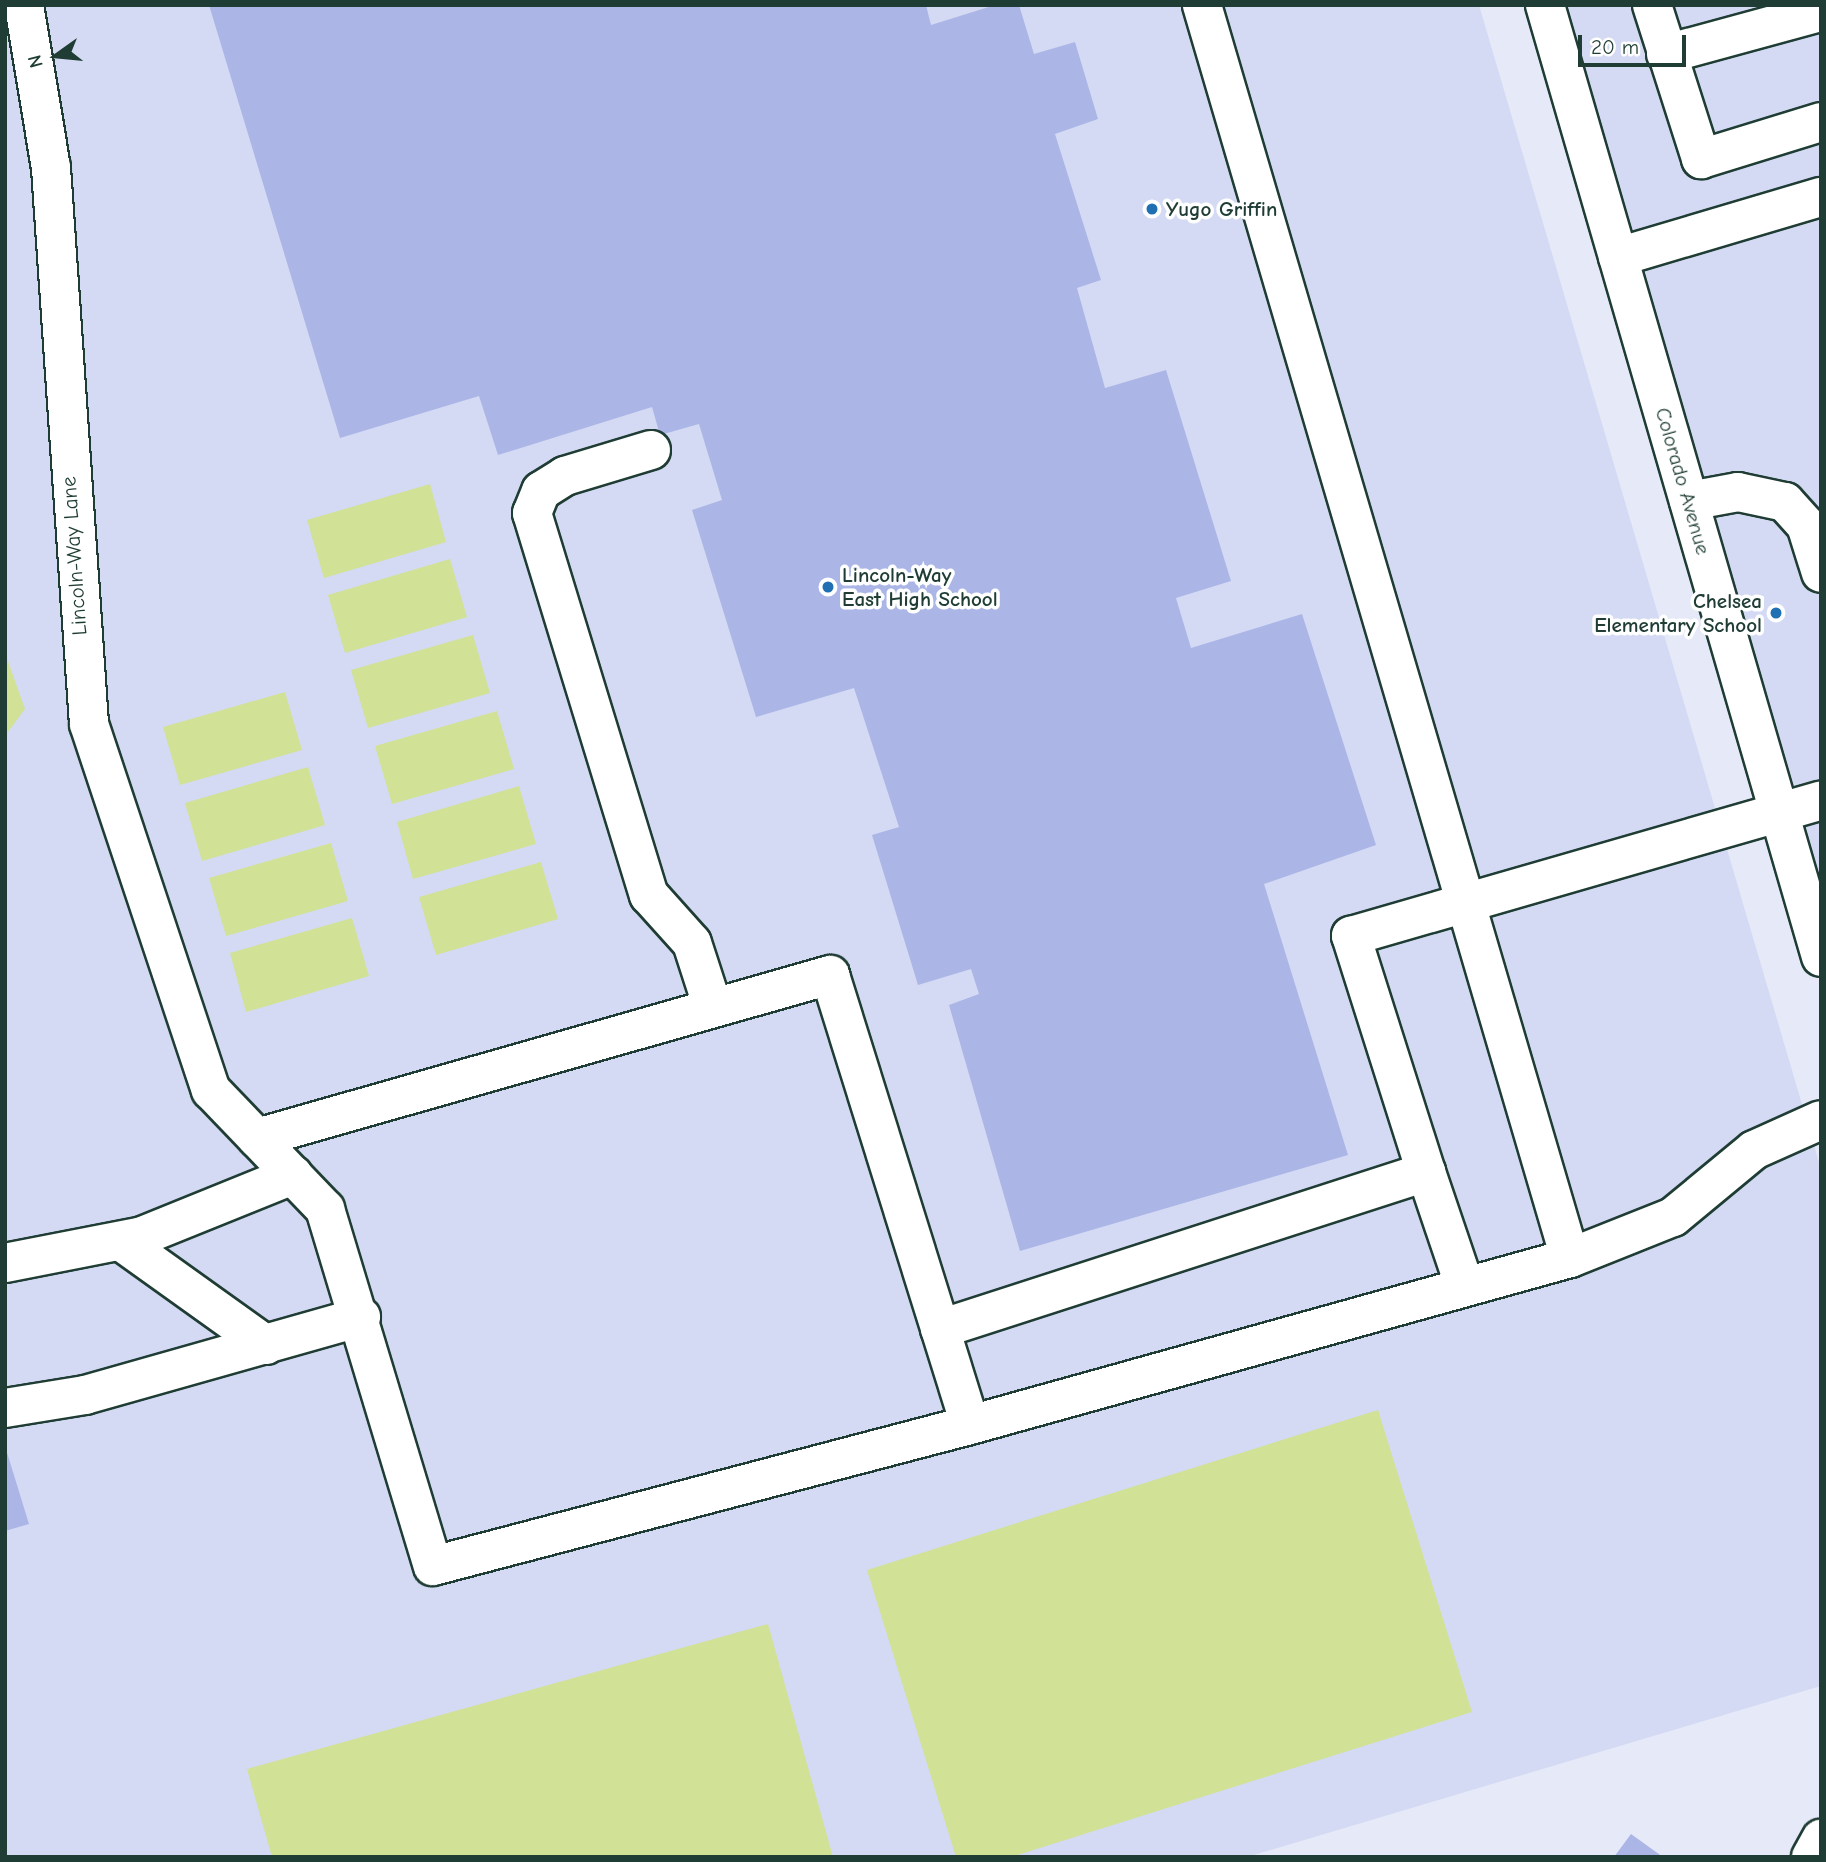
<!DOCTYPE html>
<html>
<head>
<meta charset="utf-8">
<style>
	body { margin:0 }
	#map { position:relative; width:1826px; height:1862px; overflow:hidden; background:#e6e9f8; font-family:"Comic Neue",sans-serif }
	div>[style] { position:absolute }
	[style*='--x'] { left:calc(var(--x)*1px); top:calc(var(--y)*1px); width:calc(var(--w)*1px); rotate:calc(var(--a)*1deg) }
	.built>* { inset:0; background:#d4daf3 }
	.green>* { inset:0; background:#d1e195 }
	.building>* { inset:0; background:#abb6e7 }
	.roads { filter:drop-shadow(2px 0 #1f3d34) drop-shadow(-2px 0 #1f3d34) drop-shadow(0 2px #1f3d34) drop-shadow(0 -2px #1f3d34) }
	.minor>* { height:38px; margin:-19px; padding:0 19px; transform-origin:19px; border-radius:19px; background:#fff }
	.dots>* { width:19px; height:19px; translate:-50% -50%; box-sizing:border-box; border:4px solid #fff; border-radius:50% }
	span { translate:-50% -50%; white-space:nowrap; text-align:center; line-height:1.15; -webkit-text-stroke:7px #fff; paint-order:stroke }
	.poi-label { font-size:21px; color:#1f3d34; font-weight:700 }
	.left { translate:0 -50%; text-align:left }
	.right { translate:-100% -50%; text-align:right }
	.street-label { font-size:21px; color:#1f3d34 }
	.frame { position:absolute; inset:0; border:7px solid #1f3d34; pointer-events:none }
	.north { position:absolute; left:21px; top:21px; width:70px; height:70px; -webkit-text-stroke:5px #fff; paint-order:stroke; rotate:255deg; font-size:19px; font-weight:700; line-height:28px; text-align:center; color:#1f3d34 }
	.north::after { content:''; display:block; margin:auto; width:24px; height:32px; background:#1f3d34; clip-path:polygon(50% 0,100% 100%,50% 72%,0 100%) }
	.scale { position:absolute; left:1578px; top:35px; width:108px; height:32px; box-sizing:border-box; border:4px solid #1f3d34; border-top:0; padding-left:9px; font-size:21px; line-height:24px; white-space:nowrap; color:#1f3d34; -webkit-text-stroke:5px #fff; paint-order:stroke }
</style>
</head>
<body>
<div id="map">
	<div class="built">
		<i style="clip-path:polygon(5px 5px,1479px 5px,1821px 1169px,1821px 1686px,1247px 1857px,5px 1857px)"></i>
		<i style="clip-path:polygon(1559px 5px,1821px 5px,1821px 925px)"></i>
	</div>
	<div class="green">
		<i style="clip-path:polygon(430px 484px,446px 542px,324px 578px,307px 520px)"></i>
		<i style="clip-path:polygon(450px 559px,467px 617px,345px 653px,328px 595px)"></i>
		<i style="clip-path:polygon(473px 635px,490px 693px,368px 728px,351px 670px)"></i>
		<i style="clip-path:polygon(5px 653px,25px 709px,5px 736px)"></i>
		<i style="clip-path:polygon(285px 692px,302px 750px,180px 785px,163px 727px)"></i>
		<i style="clip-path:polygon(497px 711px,514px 769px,392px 804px,375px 746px)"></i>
		<i style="clip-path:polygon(308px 767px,325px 825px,202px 861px,185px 803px)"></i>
		<i style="clip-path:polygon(519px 786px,536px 844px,413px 879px,397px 822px)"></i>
		<i style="clip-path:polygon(331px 843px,348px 901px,226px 936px,209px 878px)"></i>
		<i style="clip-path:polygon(541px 862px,558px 919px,436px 955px,419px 897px)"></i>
		<i style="clip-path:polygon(352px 918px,369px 976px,246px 1012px,230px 953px)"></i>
		<i style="clip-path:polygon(1378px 1410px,1472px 1712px,1011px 1857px,956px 1857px,867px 1570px)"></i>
		<i style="clip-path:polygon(768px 1624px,833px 1857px,272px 1857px,247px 1769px)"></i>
	</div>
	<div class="building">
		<i style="clip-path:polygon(209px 5px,926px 5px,931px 25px,995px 5px,1019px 5px,1034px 54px,1075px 42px,1098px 119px,1055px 134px,1101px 280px,1077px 288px,1105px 388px,1166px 370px,1231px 581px,1176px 598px,1191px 648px,1302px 614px,1376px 845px,1264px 884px,1348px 1155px,1020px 1251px,949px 1005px,979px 994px,971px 969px,918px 985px,872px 835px,899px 827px,854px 688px,756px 717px,692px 510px,722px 500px,699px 424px,660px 435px,652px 407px,498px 455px,479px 396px,340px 438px)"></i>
		<i style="clip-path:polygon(5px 1446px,29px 1524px,5px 1531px)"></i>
		<i style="clip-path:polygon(1631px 1834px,1663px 1857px,1614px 1857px)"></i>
	</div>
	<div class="roads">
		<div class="minor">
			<i style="--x:24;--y:5;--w:165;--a:80.6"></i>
			<i style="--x:51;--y:168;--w:557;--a:86.09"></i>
			<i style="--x:89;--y:724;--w:386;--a:71.6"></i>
			<i style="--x:211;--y:1090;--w:165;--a:46.2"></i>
			<i style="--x:325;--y:1209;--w:373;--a:73.2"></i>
			<i style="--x:433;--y:1566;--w:555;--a:-14.71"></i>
			<i style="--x:970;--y:1425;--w:623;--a:-15.55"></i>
			<i style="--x:1570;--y:1258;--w:1306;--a:-106.37"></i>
			<i style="--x:1545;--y:5;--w:991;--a:73.83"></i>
			<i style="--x:1652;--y:5;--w:162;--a:72.3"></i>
			<i style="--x:1701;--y:159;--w:126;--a:-17.1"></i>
			<i style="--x:1666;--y:54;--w:161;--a:-15.2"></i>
			<i style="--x:1618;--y:257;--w:212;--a:-16.5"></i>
			<i style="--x:651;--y:450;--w:90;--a:163.2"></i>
			<i style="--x:565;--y:476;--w:28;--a:148"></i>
			<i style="--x:541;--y:491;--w:24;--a:112"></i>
			<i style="--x:532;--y:513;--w:400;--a:73"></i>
			<i style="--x:649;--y:895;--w:64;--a:48.1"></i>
			<i style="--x:692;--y:943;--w:68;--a:72.1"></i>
			<i style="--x:1689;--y:501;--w:50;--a:-10.4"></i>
			<i style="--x:1738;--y:492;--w:48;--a:12"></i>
			<i style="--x:1785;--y:502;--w:31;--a:48"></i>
			<i style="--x:1806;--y:525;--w:50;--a:72.6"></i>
			<i style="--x:257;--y:1138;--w:596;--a:-15.88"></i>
			<i style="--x:830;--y:975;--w:471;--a:72.7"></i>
			<i style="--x:1426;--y:1172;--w:248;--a:-107.6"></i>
			<i style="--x:1351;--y:936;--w:489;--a:-16.1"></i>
			<i style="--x:122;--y:1242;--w:177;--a:35.6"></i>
			<i style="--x:1570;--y:1258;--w:111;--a:-21.7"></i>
			<i style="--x:1673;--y:1217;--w:105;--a:-39.6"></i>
			<i style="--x:1754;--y:1150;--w:73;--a:-24.1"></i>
			<i style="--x:5;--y:1263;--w:140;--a:-11.1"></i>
			<i style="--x:142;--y:1236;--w:163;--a:-22"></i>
			<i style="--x:940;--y:1329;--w:511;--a:-17.9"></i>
			<i style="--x:1426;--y:1172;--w:121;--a:71.3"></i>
			<i style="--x:5;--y:1408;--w:81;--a:-9.2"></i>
			<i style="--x:85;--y:1395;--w:287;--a:-15.8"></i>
			<i style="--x:1811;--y:1857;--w:21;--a:-61"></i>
		</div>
	</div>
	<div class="dots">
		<i style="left:1152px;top:209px;background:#1f6fb2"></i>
		<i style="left:828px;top:587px;background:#1f6fb2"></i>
		<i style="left:1776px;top:613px;background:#1f6fb2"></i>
	</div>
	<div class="poi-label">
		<span class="left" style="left:1166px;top:209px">Yugo Griffin</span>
		<span class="left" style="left:842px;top:587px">Lincoln-Way<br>East High School</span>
		<span class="right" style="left:1762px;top:613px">Chelsea<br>Elementary School</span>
	</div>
	<div class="street-label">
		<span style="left:1683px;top:481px;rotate:74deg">Colorado Avenue</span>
		<span style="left:74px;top:556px;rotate:-94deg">Lincoln-Way Lane</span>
	</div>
	<div class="frame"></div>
	<div class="north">N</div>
	<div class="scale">20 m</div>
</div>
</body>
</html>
